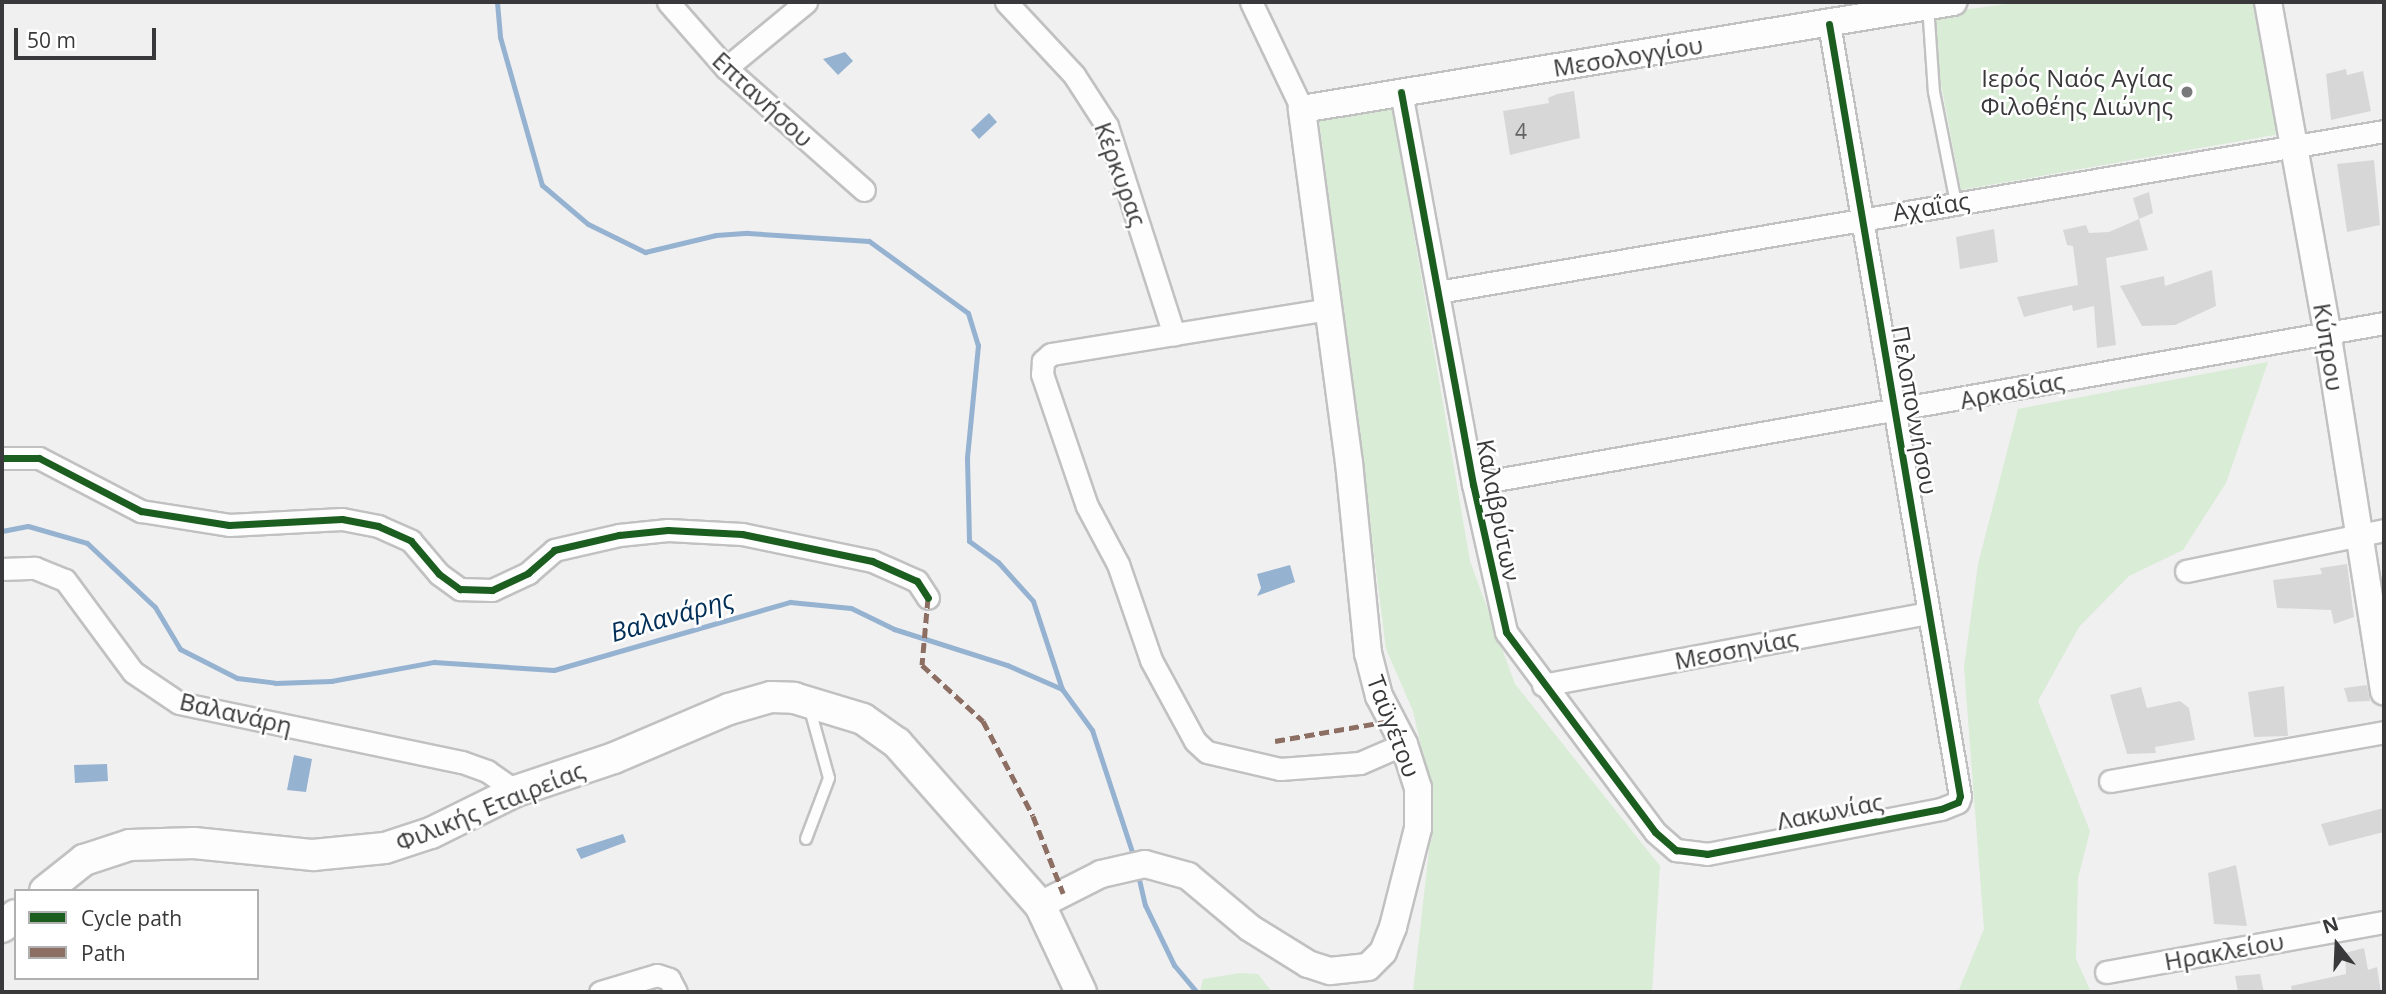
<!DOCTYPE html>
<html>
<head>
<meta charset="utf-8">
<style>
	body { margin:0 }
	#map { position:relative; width:2386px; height:994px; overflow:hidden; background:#f0f0f1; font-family:"Open Sans",sans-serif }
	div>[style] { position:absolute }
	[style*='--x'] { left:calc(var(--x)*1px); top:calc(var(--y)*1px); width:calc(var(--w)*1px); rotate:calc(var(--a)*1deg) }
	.green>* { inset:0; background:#d9ecd5 }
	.water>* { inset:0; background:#96b2d1 }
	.stream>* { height:5px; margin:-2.5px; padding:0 2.5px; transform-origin:2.5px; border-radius:2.5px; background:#96b2d1 }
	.building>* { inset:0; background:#d8d7d8 }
	.roads { filter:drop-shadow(2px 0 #c1c1c2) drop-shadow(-2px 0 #c1c1c2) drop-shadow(0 2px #c1c1c2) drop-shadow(0 -2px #c1c1c2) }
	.service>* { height:10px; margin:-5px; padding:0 5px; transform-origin:5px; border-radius:5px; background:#fdfdfd }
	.minor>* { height:21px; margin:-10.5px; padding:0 10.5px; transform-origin:10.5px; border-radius:10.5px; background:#fdfdfd }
	.tertiary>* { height:26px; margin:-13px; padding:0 13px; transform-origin:13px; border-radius:13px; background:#fdfdfd }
	.secondary>* { height:30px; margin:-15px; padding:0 15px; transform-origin:15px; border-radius:15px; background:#fdfdfd }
	.quiet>* { height:5px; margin-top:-2.5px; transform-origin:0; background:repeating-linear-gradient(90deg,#8d6e63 0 10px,transparent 0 15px) }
	.cycleway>* { height:7px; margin:-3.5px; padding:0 3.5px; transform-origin:3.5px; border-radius:3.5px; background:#1b5e20 }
	.dots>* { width:19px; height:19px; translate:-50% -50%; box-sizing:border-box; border:4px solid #fff; border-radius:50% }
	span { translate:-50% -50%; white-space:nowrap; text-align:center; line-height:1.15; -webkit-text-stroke:5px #fff; paint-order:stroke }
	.number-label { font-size:21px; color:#626264 }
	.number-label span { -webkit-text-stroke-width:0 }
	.street-label { font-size:24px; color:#39393b }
	.poi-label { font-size:24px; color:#39393b }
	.right { translate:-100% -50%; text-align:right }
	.water-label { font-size:26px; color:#002e57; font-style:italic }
	.frame { position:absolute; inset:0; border:4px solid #39393b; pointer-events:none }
	.legend { position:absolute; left:14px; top:889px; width:245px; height:91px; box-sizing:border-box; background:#fff; border:2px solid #b0b0b1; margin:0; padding:9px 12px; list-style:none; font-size:21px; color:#39393b }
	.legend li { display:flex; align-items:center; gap:14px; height:35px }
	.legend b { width:35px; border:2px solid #b0b0b1 }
	.north { position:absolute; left:2302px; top:910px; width:70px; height:70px; -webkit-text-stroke:5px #fff; paint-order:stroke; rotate:342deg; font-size:19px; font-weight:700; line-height:28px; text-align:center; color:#39393b }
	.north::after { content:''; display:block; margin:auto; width:24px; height:32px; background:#39393b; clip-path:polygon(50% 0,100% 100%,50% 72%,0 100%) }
	.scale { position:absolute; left:14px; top:28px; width:142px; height:32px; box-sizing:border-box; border:4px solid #39393b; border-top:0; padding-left:9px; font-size:21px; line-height:24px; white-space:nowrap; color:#39393b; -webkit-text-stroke:5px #fff; paint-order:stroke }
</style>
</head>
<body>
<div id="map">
	<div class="green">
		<i style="clip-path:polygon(2020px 2px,2258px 2px,2280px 134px,1961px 190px,1928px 15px)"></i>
		<i style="clip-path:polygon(1392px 106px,1470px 561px,1515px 684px,1660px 866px,1652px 992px,1413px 992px,1429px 850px,1428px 777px,1413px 711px,1386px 649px,1319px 121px)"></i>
		<i style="clip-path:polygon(2268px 362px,2226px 483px,2183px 550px,2129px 576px,2079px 627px,2038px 701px,2090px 831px,2078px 878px,2076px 959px,2091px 992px,1958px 992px,1984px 929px,1964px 667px,1978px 564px,2018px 409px)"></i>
		<i style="clip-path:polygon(1240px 973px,1258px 974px,1272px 992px,1200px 992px,1203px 979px)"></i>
	</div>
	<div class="water">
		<i style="clip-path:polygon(845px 52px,853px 61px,838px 75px,823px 59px)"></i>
		<i style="clip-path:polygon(989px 113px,997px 122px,979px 139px,971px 130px)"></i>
		<i style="clip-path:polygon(1290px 565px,1295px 582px,1257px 596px,1261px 588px,1257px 574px)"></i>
		<i style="clip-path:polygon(294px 755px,312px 759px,306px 792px,287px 790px)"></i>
		<i style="clip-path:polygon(107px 764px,108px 781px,75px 783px,74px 765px)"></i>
		<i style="clip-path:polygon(623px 834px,626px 842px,581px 859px,576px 849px)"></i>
	</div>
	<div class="stream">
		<i style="--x:497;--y:2;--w:35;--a:85"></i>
		<i style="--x:500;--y:37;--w:154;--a:74.2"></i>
		<i style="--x:542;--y:185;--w:60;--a:40.3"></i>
		<i style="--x:588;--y:224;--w:64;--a:26.2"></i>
		<i style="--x:645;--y:252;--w:73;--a:-13.5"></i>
		<i style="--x:716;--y:235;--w:32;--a:-4"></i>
		<i style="--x:748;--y:233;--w:121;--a:3.8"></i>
		<i style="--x:869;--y:241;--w:122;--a:36"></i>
		<i style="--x:968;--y:313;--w:34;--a:73"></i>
		<i style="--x:978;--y:345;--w:114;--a:95.6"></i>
		<i style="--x:967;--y:458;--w:83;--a:88.6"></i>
		<i style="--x:969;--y:541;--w:36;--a:36"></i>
		<i style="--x:998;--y:562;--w:52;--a:48.1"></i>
		<i style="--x:1033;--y:601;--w:93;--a:71.8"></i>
		<i style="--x:2;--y:531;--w:26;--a:-11"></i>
		<i style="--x:28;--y:526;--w:61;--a:16.1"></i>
		<i style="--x:87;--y:543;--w:93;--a:43.3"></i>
		<i style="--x:155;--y:607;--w:49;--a:59.2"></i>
		<i style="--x:180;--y:649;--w:64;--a:27"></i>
		<i style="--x:237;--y:678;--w:38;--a:7"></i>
		<i style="--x:275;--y:683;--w:56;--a:-2"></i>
		<i style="--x:331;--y:681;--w:105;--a:-10.5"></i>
		<i style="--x:434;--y:662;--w:120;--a:3.8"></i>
		<i style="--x:554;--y:670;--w:246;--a:-16.1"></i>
		<i style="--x:790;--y:602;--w:61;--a:5.6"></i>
		<i style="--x:851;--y:608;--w:48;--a:26"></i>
		<i style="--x:894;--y:629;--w:119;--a:17.7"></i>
		<i style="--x:1007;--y:665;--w:60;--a:23.6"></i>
		<i style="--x:1062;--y:689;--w:51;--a:53.8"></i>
		<i style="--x:1092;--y:730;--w:135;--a:71.8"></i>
		<i style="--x:1138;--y:875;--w:31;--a:77"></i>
		<i style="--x:1145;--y:905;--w:67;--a:64.2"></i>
		<i style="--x:1174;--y:965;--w:35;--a:50"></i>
	</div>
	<div class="building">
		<i style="clip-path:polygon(2346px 69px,2347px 75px,2363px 71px,2371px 111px,2331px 120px,2326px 74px)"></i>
		<i style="clip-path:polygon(1574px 91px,1580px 138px,1510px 155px,1503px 111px,1549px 103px,1548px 98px,1557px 94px)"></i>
		<i style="clip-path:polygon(2374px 160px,2380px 225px,2347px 232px,2337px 164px)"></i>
		<i style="clip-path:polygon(2149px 192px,2153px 213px,2139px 219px,2133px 198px)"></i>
		<i style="clip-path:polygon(2139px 219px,2148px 250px,2106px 258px,2116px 345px,2097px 348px,2094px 306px,2073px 311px,2072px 305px,2024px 317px,2017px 297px,2078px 285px,2073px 246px,2067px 245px,2063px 230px,2086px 225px,2089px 233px,2109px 232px)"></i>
		<i style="clip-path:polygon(1994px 229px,1998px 262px,1960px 269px,1956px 237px)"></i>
		<i style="clip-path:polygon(2212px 270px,2216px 306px,2175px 325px,2142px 326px,2120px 286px,2164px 276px,2165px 286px)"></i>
		<i style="clip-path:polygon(2347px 564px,2354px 617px,2334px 624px,2331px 610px,2277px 608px,2273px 580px,2322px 574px,2320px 568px)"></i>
		<i style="clip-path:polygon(2367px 685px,2370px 701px,2348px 702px,2344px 688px)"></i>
		<i style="clip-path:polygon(2284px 686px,2288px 736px,2254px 737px,2248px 692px)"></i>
		<i style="clip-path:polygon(2141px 687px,2147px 708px,2180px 701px,2189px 708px,2195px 740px,2155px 747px,2156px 753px,2127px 754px,2110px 695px)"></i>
		<i style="clip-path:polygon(2384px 808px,2384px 832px,2329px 846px,2321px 824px)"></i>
		<i style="clip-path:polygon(2236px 865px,2247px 926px,2214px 924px,2208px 873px)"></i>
		<i style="clip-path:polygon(2364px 948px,2368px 970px,2377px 967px,2381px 992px,2292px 992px,2291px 986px,2346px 974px,2345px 953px)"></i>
		<i style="clip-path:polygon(2260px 974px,2264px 992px,2238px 992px,2235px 976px)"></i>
	</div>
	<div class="roads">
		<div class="service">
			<i style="--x:1928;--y:5;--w:87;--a:86.1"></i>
			<i style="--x:1934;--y:92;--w:113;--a:78.8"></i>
			<i style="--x:806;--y:839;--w:65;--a:-69.3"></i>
			<i style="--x:829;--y:778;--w:75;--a:-105.5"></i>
		</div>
		<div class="minor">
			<i style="--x:668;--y:2;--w:88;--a:48.7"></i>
			<i style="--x:726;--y:68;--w:184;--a:41.5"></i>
			<i style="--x:1006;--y:2;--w:100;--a:47"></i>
			<i style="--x:1074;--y:75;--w:61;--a:57.1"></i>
			<i style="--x:1107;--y:126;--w:219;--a:72.2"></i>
			<i style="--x:1251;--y:2;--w:119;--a:64.5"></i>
			<i style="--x:726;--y:68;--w:104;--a:-39.5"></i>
			<i style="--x:1401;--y:92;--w:399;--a:79.6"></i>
			<i style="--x:1473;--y:484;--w:152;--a:77.4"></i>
			<i style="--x:1506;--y:632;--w:249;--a:53.3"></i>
			<i style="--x:1655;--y:832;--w:28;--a:41"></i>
			<i style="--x:1676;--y:850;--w:31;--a:7"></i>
			<i style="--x:1707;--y:854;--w:238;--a:-10.9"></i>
			<i style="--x:1941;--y:809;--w:18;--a:-22"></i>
			<i style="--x:1958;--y:802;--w:6;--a:-72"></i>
			<i style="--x:1960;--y:796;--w:783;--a:-99.63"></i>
			<i style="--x:1438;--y:292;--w:960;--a:-9.66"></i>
			<i style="--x:1329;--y:309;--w:282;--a:170.8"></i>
			<i style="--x:1051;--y:354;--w:11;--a:139"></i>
			<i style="--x:1043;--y:361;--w:13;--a:94"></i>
			<i style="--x:1042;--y:374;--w:139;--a:71.2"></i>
			<i style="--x:1087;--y:506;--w:66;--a:61.9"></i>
			<i style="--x:1118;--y:564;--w:102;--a:71"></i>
			<i style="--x:1151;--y:660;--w:92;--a:61.5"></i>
			<i style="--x:1195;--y:741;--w:16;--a:43"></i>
			<i style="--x:1207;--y:752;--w:75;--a:13.1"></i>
			<i style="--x:1280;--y:769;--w:80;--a:-4.3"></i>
			<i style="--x:1360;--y:763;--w:48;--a:-23.4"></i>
			<i style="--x:2;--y:458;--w:37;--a:0"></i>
			<i style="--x:39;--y:458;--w:115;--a:27.5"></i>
			<i style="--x:141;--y:511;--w:89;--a:9"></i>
			<i style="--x:229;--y:525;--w:113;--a:-3"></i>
			<i style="--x:342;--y:519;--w:37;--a:11"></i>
			<i style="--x:378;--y:526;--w:36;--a:24"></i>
			<i style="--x:411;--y:541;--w:43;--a:49.7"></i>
			<i style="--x:439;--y:574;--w:26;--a:36"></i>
			<i style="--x:460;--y:589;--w:32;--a:2"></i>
			<i style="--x:492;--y:590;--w:40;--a:-25"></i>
			<i style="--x:528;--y:573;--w:35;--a:-41"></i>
			<i style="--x:554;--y:550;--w:67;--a:-13"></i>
			<i style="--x:619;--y:535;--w:49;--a:-5.8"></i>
			<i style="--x:668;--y:530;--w:74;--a:3.1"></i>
			<i style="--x:742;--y:534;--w:133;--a:11.7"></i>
			<i style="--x:872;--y:561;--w:49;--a:24"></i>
			<i style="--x:917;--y:581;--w:20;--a:57"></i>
			<i style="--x:1473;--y:484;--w:925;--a:-10.02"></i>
			<i style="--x:2;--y:569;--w:33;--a:-2"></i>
			<i style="--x:35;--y:568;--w:32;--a:22"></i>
			<i style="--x:65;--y:580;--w:114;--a:53.5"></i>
			<i style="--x:133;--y:672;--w:55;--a:34"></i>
			<i style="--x:179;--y:703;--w:289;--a:11.8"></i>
			<i style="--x:462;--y:762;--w:27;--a:20"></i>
			<i style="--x:487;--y:771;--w:35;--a:35"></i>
			<i style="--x:2186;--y:571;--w:202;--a:-11.7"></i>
			<i style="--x:1543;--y:685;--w:392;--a:-10.6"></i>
			<i style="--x:2110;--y:781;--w:278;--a:-10.1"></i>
			<i style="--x:2106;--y:972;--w:282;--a:-10.2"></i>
			<i style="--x:600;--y:992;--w:59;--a:-16.6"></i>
			<i style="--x:657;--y:975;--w:13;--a:18"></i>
			<i style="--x:669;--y:979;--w:15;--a:62"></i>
		</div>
		<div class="tertiary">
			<i style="--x:2268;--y:2;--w:334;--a:79.8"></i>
			<i style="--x:2327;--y:331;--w:365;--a:81"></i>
			<i style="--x:1040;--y:905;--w:68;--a:-26.9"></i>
			<i style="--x:1101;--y:874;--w:45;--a:-12.8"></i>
			<i style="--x:1145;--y:864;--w:45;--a:15.6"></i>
			<i style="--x:1188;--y:876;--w:81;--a:40"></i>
			<i style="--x:1250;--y:928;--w:68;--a:31.8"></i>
			<i style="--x:1308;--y:964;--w:23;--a:18"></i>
			<i style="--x:1330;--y:971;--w:38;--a:-6"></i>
			<i style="--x:1368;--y:967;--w:21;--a:-45"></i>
			<i style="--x:1383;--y:952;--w:27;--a:-68"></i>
			<i style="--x:1393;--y:927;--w:102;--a:-75.8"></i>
			<i style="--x:1418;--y:828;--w:40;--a:-90"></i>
			<i style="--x:1418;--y:788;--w:46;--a:-107.7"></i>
			<i style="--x:1404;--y:744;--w:54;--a:-117.5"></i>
			<i style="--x:1379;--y:696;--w:44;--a:-104.3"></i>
			<i style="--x:1368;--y:653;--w:191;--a:-95.7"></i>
			<i style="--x:1349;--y:463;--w:357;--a:-97.6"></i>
			<i style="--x:1302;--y:109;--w:660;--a:-9.33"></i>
		</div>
		<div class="secondary">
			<i style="--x:45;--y:891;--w:50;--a:-38.5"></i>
			<i style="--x:84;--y:860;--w:48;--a:-18.1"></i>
			<i style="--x:130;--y:845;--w:64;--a:-1.8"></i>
			<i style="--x:194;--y:843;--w:120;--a:5.8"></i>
			<i style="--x:313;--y:855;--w:72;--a:-5.6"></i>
			<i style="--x:385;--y:848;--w:48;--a:-18.1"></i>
			<i style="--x:431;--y:833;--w:95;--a:-26.3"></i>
			<i style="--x:516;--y:791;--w:103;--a:-18.6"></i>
			<i style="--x:614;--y:758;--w:125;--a:-23.1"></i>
			<i style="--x:729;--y:709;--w:44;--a:-15.9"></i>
			<i style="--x:771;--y:697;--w:23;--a:2"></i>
			<i style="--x:794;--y:698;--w:72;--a:16.9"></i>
			<i style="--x:863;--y:719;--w:42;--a:35.2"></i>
			<i style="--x:897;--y:743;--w:216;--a:48.6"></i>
			<i style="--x:1040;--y:905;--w:96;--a:64.8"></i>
			<i style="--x:2;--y:927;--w:18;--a:-41"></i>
		</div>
	</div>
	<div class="quiet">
		<i style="--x:928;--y:598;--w:67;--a:95.1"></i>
		<i style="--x:922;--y:665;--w:83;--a:42.6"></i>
		<i style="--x:983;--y:721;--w:107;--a:62.2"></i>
		<i style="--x:1033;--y:816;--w:83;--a:68.7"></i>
		<i style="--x:1275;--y:741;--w:117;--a:-9.9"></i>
	</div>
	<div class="cycleway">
		<i style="--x:1401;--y:92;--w:399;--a:79.6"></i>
		<i style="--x:1473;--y:484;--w:152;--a:77.4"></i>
		<i style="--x:1506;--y:632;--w:249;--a:53.3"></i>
		<i style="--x:1655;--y:832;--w:28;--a:41"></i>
		<i style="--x:1676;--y:850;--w:31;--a:7"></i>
		<i style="--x:1707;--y:854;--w:238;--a:-10.9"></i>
		<i style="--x:1941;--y:809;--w:18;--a:-22"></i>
		<i style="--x:1958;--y:802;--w:6;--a:-72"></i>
		<i style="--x:1960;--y:796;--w:783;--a:-99.63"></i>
		<i style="--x:2;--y:458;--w:37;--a:0"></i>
		<i style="--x:39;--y:458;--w:115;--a:27.5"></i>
		<i style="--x:141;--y:511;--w:89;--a:9"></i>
		<i style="--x:229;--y:525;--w:113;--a:-3"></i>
		<i style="--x:342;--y:519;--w:37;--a:11"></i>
		<i style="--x:378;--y:526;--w:36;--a:24"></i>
		<i style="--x:411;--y:541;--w:43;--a:49.7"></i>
		<i style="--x:439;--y:574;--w:26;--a:36"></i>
		<i style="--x:460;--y:589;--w:32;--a:2"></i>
		<i style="--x:492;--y:590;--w:40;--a:-25"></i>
		<i style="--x:528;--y:573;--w:35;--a:-41"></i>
		<i style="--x:554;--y:550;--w:67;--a:-13"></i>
		<i style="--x:619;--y:535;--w:49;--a:-5.8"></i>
		<i style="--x:668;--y:530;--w:74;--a:3.1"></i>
		<i style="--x:742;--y:534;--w:133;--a:11.7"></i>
		<i style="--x:872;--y:561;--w:49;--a:24"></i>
		<i style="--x:917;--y:581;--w:20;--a:57"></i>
	</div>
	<div class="dots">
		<i style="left:2187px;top:92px;background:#79797b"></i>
	</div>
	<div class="number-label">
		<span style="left:1521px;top:131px">4</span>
	</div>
	<div class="street-label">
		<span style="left:1628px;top:56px;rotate:-9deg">Μεσολογγίου</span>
		<span style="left:763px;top:99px;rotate:43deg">Επτανήσου</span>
		<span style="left:1121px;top:174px;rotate:70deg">Κέρκυρας</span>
		<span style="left:1931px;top:206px;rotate:-9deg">Αχαΐας</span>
		<span style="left:2329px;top:347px;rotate:81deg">Κύπρου</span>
		<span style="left:2012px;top:390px;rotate:-11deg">Αρκαδίας</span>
		<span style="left:1915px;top:410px;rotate:80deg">Πελοποννήσου</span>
		<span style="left:1499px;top:510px;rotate:79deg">Καλαβρύτων</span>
		<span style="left:1736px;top:649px;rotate:-11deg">Μεσσηνίας</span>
		<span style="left:236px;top:713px;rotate:13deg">Βαλανάρη</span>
		<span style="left:1394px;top:726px;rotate:69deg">Ταϋγέτου</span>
		<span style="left:490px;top:806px;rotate:-22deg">Φιλικής Εταιρείας</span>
		<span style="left:1830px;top:811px;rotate:-11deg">Λακωνίας</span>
		<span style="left:2224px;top:951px;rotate:-10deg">Ηρακλείου</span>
	</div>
	<div class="poi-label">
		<span class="right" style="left:2173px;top:92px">Ιερός Ναός Αγίας<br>Φιλοθέης Διώνης</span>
	</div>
	<div class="water-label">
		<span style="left:672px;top:616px;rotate:-16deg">Βαλανάρης</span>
	</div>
	<div class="frame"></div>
	<ul class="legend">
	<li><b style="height:9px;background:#1b5e20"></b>Cycle path</li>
	<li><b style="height:9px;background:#8d6e63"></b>Path</li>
	</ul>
	<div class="north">N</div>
	<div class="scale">50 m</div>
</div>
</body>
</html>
